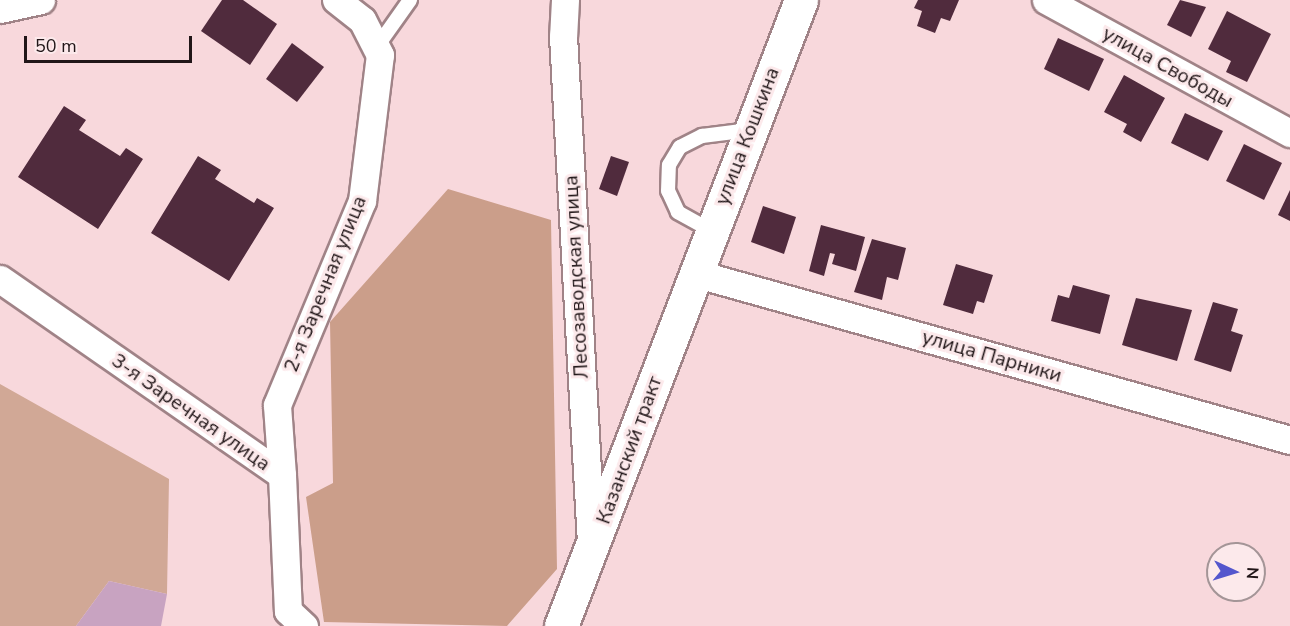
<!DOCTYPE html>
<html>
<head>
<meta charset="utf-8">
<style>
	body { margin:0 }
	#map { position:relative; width:1290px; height:626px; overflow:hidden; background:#f8d8dc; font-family:"Nunito Sans",sans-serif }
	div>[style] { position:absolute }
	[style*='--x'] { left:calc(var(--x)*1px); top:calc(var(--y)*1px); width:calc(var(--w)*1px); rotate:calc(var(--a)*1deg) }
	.green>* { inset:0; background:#d1a896 }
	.forest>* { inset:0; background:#cb9e8a }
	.water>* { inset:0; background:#c8a3c1 }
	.building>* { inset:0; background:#502b3d }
	.roads { filter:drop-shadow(2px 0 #a08387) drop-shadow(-2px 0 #a08387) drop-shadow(0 2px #a08387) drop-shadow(0 -2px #a08387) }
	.lane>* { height:14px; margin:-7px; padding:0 7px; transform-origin:7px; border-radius:7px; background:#fff }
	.street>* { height:27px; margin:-13.5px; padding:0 13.5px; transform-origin:13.5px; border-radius:13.5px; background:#fff }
	.primary>* { height:33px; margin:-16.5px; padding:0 16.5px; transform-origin:16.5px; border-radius:16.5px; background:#fff }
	span { translate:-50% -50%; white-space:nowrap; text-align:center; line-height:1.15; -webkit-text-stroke:6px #fce9eb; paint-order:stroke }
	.street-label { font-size:20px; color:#211618 }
	.north { position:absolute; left:1206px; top:542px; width:60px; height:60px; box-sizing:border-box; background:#fce9eb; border:2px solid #a49597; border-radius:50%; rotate:94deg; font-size:16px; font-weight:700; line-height:24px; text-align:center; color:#211618 }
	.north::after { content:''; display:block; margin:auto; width:21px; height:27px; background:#5456cd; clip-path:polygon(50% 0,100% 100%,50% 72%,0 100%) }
	.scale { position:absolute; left:24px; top:36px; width:168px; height:27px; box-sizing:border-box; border:3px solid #211618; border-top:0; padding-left:8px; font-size:18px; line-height:21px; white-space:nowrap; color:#211618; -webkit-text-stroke:4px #fce9eb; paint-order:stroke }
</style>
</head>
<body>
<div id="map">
	<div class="green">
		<i style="clip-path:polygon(0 384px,169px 479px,167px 594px,109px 581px,76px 626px,0 626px)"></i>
	</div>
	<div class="forest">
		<i style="clip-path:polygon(448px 189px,551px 220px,557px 569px,507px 626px,324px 622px,306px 497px,333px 483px,330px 322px)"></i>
	</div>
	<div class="water">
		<i style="clip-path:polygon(109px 581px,167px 594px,161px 626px,76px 626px)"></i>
	</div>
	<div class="building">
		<i style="clip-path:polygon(222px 0,243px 0,277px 24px,250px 65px,201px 31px)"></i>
		<i style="clip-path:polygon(918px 0,959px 0,950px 21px,941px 18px,935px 33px,917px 26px,922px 11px,914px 8px)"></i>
		<i style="clip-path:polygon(1180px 0,1206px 7px,1191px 37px,1167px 25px)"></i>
		<i style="clip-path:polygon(1227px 11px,1271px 34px,1247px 82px,1226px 72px,1231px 61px,1208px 49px)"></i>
		<i style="clip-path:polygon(1058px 38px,1104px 59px,1089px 91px,1044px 69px)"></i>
		<i style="clip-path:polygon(292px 43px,324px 67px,297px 102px,266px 79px)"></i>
		<i style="clip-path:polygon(1124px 75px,1165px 98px,1141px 142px,1123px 132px,1127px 124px,1104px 112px)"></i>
		<i style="clip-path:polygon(64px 106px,86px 120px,79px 130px,120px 156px,126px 148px,143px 159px,98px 229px,18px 177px)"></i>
		<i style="clip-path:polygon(1185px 113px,1223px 131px,1208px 161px,1171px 143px)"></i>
		<i style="clip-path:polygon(1244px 144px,1282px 163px,1264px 200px,1226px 181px)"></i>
		<i style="clip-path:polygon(198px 156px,221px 170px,215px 179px,254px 203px,257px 198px,274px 208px,229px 281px,151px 233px)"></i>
		<i style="clip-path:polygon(611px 156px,629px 162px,617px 196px,599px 189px)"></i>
		<i style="clip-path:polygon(1290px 190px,1290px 221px,1278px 215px)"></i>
		<i style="clip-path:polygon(763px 206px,796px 217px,784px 254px,751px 242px)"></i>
		<i style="clip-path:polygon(821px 225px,865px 237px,856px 271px,832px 264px,835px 254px,830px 253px,824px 276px,809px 271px)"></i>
		<i style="clip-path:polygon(872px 239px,906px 248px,898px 280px,887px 277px,882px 300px,854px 292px)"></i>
		<i style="clip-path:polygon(956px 264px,993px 275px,984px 303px,977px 301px,973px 314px,943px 305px)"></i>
		<i style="clip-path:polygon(1073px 285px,1110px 295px,1100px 334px,1051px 321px,1058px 295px,1069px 298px)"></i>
		<i style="clip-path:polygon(1136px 298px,1192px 310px,1177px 361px,1122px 345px)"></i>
		<i style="clip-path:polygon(1213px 302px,1238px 309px,1231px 331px,1243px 335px,1231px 372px,1194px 360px)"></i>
	</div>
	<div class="roads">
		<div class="lane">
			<i style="--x:376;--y:48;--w:59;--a:-54.7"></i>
			<i style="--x:710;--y:230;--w:37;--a:-151"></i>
			<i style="--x:678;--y:212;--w:23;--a:-115"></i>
			<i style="--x:668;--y:191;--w:26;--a:-88"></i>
			<i style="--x:669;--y:165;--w:21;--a:-59"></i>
			<i style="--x:680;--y:147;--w:25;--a:-27"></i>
			<i style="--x:702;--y:136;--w:48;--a:-7.1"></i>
		</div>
		<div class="street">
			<i style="--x:565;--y:0;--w:36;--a:93"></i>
			<i style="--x:563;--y:36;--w:508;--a:86.84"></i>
			<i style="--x:1046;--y:0;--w:278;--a:28.6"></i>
			<i style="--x:0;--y:9;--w:42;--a:-12.4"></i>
			<i style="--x:694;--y:273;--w:619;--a:15.65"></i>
			<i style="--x:0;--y:279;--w:343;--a:34.8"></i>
			<i style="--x:282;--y:475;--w:136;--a:87.5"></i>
			<i style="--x:288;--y:611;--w:22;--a:43"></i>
			<i style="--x:282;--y:475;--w:70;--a:-94.1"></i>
			<i style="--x:277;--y:405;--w:221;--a:-67.4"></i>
			<i style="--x:362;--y:201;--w:147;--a:-83"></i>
			<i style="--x:380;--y:55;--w:39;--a:-117"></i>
			<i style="--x:362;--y:20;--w:33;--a:-142"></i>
		</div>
		<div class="primary">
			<i style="--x:561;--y:626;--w:670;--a:-69.02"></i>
		</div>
	</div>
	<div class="street-label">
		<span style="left:1168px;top:67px;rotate:29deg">улица Свободы</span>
		<span style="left:747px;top:136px;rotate:-69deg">улица Кошкина</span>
		<span style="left:576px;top:277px;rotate:-93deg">Лесозаводская улица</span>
		<span style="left:325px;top:284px;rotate:-68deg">2-я Заречная улица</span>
		<span style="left:992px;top:356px;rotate:16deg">улица Парники</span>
		<span style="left:191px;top:412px;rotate:35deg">3-я Заречная улица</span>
		<span style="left:629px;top:450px;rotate:-70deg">Казанский тракт</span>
	</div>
	<div class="north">N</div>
	<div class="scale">50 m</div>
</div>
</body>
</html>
